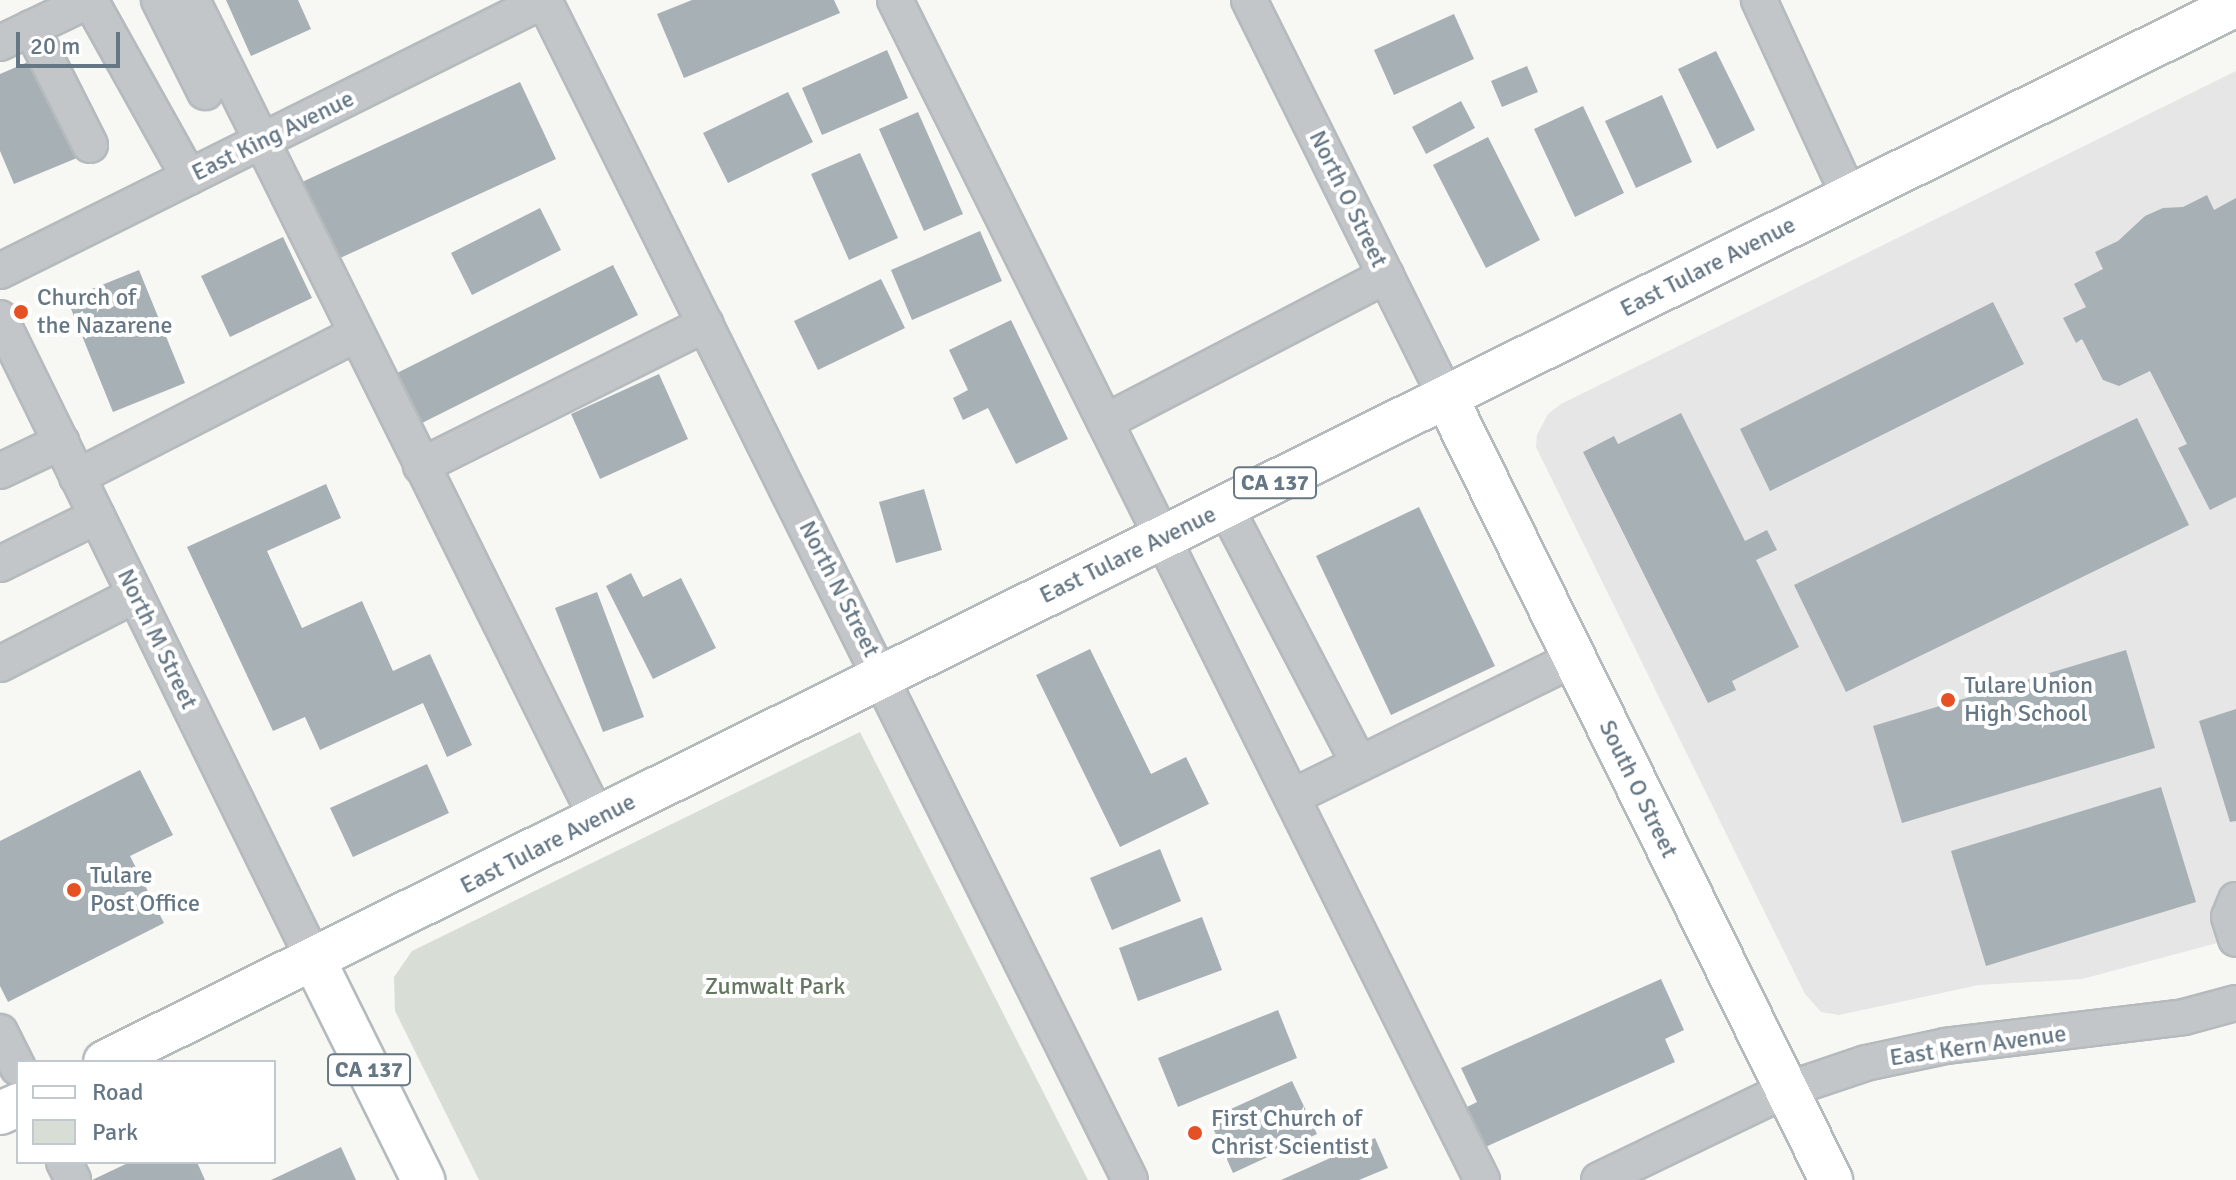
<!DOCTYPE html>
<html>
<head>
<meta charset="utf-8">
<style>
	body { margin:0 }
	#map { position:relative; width:2236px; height:1180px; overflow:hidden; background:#f7f7f4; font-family:Signika,sans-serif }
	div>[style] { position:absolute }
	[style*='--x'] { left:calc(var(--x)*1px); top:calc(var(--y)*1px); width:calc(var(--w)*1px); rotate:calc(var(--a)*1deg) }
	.built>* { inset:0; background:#e5e6e5 }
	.green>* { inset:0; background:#d8ded5 }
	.building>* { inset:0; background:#a7b0b5 }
	.roads { filter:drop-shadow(2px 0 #b5babd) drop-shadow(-2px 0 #b5babd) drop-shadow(0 2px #b5babd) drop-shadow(0 -2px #b5babd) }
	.minor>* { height:34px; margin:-17px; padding:0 17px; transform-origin:17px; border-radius:17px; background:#c2c6c9 }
	.major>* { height:42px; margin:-21px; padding:0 21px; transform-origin:21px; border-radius:21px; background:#fff }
	.dots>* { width:22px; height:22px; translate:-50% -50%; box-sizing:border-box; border:4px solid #fff; border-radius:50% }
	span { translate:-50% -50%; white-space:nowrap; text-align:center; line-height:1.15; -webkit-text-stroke:8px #fff; paint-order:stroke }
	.shield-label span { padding:2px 6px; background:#fff; border:2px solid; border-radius:6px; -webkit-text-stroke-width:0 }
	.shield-label { font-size:22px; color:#657785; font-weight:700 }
	.street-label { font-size:24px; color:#657785 }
	.poi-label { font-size:24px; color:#657785 }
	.left { translate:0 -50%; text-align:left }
	.park-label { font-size:24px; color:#657760 }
	.legend { position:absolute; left:16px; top:1060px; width:260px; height:104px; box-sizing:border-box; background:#fff; border:2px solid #c1c9ce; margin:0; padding:10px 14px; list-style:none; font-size:24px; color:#657785 }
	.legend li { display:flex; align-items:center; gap:16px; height:40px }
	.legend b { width:40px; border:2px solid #c1c9ce }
	.scale { position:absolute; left:16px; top:32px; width:104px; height:36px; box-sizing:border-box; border:4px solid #657785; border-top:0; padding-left:10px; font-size:24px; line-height:28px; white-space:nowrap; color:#657785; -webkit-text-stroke:6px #fff; paint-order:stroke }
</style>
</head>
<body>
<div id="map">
	<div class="built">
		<i style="clip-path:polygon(2236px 71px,2236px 938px,2082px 979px,1979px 985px,1839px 1015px,1821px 1012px,1805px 994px,1536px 447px,1537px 435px,1548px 414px,1561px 404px)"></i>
	</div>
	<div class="green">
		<i style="clip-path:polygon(860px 732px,1088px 1180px,479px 1180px,395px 1011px,394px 977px,412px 951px)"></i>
	</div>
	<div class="building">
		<i style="clip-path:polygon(226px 0,298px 0,311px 29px,251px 56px)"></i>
		<i style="clip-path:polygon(692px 0,834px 0,840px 13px,684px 78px,657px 14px)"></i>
		<i style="clip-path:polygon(1454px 14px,1474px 59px,1394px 95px,1374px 50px)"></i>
		<i style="clip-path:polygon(887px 50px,908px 98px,822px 135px,802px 88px)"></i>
		<i style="clip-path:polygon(1716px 51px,1755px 130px,1717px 149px,1678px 69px)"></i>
		<i style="clip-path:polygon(35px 59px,77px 158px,14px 184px,0 151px,0 74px)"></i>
		<i style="clip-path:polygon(1527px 66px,1538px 92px,1502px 107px,1491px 81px)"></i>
		<i style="clip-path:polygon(520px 82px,556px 159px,338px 259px,302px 182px)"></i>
		<i style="clip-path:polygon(788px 92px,813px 142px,728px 183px,703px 133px)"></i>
		<i style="clip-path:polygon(1662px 95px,1692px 162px,1636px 188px,1605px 121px)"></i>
		<i style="clip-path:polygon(1461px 101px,1475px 128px,1426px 154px,1412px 127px)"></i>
		<i style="clip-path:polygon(1583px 106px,1624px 193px,1575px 217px,1534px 129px)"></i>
		<i style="clip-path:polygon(918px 112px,963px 214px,924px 231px,879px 129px)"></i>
		<i style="clip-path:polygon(1488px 137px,1540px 240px,1486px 268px,1433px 165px)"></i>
		<i style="clip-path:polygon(860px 153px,898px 238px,849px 260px,811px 174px)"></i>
		<i style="clip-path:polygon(2207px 195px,2214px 210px,2236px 198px,2236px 497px,2210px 510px,2178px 448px,2187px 444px,2150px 371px,2119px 386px,2103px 380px,2082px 339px,2076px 343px,2063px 318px,2086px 307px,2074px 284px,2103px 269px,2095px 252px,2118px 241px,2145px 216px,2163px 208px,2183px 207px)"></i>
		<i style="clip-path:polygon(540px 208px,561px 250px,472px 295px,451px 253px)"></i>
		<i style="clip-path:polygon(980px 231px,1002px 281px,912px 320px,891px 270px)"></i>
		<i style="clip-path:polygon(283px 237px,312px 298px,230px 337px,201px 276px)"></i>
		<i style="clip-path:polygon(613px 265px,638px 315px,422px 423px,397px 373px)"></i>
		<i style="clip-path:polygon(139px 270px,185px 383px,113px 412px,67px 299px)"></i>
		<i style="clip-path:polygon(881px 279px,905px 328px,818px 370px,794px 321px)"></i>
		<i style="clip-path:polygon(1993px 302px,2024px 364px,1770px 491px,1740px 429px)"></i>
		<i style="clip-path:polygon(1011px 320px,1068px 439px,1016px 464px,988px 408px,963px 420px,953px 398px,968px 390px,949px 350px)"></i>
		<i style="clip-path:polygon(659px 374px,688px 439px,600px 479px,571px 414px)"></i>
		<i style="clip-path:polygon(1681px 413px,1745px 541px,1767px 530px,1777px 550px,1756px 560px,1799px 647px,1732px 681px,1736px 690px,1708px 703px,1583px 452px,1614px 436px,1618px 444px)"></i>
		<i style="clip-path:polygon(2137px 418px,2189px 525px,1846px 692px,1794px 585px)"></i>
		<i style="clip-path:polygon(326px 484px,341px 518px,267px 551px,302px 628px,362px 601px,393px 671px,430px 654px,472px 745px,447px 757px,423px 703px,320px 750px,305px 717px,273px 731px,187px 547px)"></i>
		<i style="clip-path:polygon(924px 489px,942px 550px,896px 563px,879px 502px)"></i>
		<i style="clip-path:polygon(1419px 507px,1495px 666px,1391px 715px,1316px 556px)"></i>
		<i style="clip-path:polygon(631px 573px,643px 597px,681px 578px,716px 648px,653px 679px,606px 586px)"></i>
		<i style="clip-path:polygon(597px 592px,644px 717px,603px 732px,555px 608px)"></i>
		<i style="clip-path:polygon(1090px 649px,1151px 774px,1186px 757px,1209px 804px,1120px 847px,1036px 675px)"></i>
		<i style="clip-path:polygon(2126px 650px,2155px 748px,1902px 823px,1873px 726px)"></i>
		<i style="clip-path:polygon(2236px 709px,2236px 821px,2230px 822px,2199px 721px)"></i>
		<i style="clip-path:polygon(427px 764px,449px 813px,353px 857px,330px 808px)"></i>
		<i style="clip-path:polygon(140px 770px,173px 835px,130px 856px,164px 923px,8px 1002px,0 986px,0 841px)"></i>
		<i style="clip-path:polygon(2161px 787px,2196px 902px,1986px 966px,1951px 851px)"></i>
		<i style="clip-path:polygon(1160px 849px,1181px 901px,1112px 930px,1090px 878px)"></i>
		<i style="clip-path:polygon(1202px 917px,1222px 970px,1138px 1001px,1119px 948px)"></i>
		<i style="clip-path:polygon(1661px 979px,1684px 1030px,1665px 1039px,1675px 1062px,1481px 1149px,1463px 1109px,1477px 1102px,1461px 1068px)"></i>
		<i style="clip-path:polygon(1278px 1010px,1297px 1058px,1178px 1107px,1158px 1058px)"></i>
		<i style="clip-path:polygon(1292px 1081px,1317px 1134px,1233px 1173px,1209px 1119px)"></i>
		<i style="clip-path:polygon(1375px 1138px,1388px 1168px,1359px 1180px,1281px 1180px)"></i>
		<i style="clip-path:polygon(341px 1147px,356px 1180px,271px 1180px)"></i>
		<i style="clip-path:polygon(130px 1162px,197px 1162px,205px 1180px,92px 1180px)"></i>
	</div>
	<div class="roads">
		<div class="minor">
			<i style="--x:159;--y:0;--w:103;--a:63.4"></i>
			<i style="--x:192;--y:0;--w:915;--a:63.66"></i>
			<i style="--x:544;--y:0;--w:1317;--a:63.59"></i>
			<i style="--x:895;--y:0;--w:1318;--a:63.55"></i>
			<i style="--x:1249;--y:0;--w:443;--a:63.6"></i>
			<i style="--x:1759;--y:0;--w:216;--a:65.3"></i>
			<i style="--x:31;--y:28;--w:131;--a:63.2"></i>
			<i style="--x:0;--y:43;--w:100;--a:-25.5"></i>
			<i style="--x:90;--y:0;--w:203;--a:60.8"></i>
			<i style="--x:0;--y:271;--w:609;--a:-26.44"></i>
			<i style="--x:0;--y:318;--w:715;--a:63.94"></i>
			<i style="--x:1105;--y:422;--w:317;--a:-27.5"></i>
			<i style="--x:421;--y:466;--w:318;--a:-26.5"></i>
			<i style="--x:0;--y:471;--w:68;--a:-25.4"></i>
			<i style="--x:77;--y:477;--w:312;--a:-27.1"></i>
			<i style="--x:1226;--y:508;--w:288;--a:62.5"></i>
			<i style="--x:0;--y:564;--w:108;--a:-26.3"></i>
			<i style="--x:0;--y:664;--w:152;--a:-27.1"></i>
			<i style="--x:1292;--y:797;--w:314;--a:-26.1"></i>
			<i style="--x:2236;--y:900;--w:18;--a:112"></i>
			<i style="--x:2229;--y:917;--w:23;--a:72"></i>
			<i style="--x:0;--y:1032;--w:40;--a:63.4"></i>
			<i style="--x:64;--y:1162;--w:20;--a:63"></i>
			<i style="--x:1599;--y:1180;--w:208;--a:-25.7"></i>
			<i style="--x:1786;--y:1090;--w:84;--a:-18.6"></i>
			<i style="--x:1866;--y:1063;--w:81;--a:-12.1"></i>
			<i style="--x:1945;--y:1046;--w:241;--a:-6.9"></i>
			<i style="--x:2184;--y:1017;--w:54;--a:-15.1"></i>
		</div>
		<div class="major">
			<i style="--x:1446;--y:397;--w:873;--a:63.82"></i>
			<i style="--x:314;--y:960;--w:246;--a:63.6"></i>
			<i style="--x:105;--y:1062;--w:2379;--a:-26.38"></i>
			<i style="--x:0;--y:1113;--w:20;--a:-24"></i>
		</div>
	</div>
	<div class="dots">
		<i style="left:21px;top:312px;background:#e65025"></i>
		<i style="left:1948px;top:700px;background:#e65025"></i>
		<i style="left:74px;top:890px;background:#e65025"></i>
		<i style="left:1195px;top:1133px;background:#e65025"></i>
	</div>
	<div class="shield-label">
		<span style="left:1275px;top:483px">CA 137</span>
		<span style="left:369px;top:1070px">CA 137</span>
	</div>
	<div class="street-label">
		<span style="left:273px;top:136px;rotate:-26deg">East King Avenue</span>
		<span style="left:1348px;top:199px;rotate:64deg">North O Street</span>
		<span style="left:1708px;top:267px;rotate:-27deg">East Tulare Avenue</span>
		<span style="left:1128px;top:555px;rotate:-26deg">East Tulare Avenue</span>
		<span style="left:839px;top:589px;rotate:63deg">North N Street</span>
		<span style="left:157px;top:639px;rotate:64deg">North M Street</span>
		<span style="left:1638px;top:789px;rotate:64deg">South O Street</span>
		<span style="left:548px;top:844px;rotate:-27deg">East Tulare Avenue</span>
		<span style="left:1978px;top:1046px;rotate:-8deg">East Kern Avenue</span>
	</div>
	<div class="poi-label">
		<span class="left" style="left:37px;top:312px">Church of<br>the Nazarene</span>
		<span class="left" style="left:1964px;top:700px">Tulare Union<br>High School</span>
		<span class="left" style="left:90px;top:890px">Tulare<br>Post Office</span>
		<span class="left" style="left:1211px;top:1133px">First Church of<br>Christ Scientist</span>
	</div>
	<div class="park-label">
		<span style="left:775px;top:987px">Zumwalt Park</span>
	</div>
	<ul class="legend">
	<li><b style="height:10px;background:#fff"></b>Road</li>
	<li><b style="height:22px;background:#d8ded5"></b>Park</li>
	</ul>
	<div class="scale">20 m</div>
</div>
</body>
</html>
